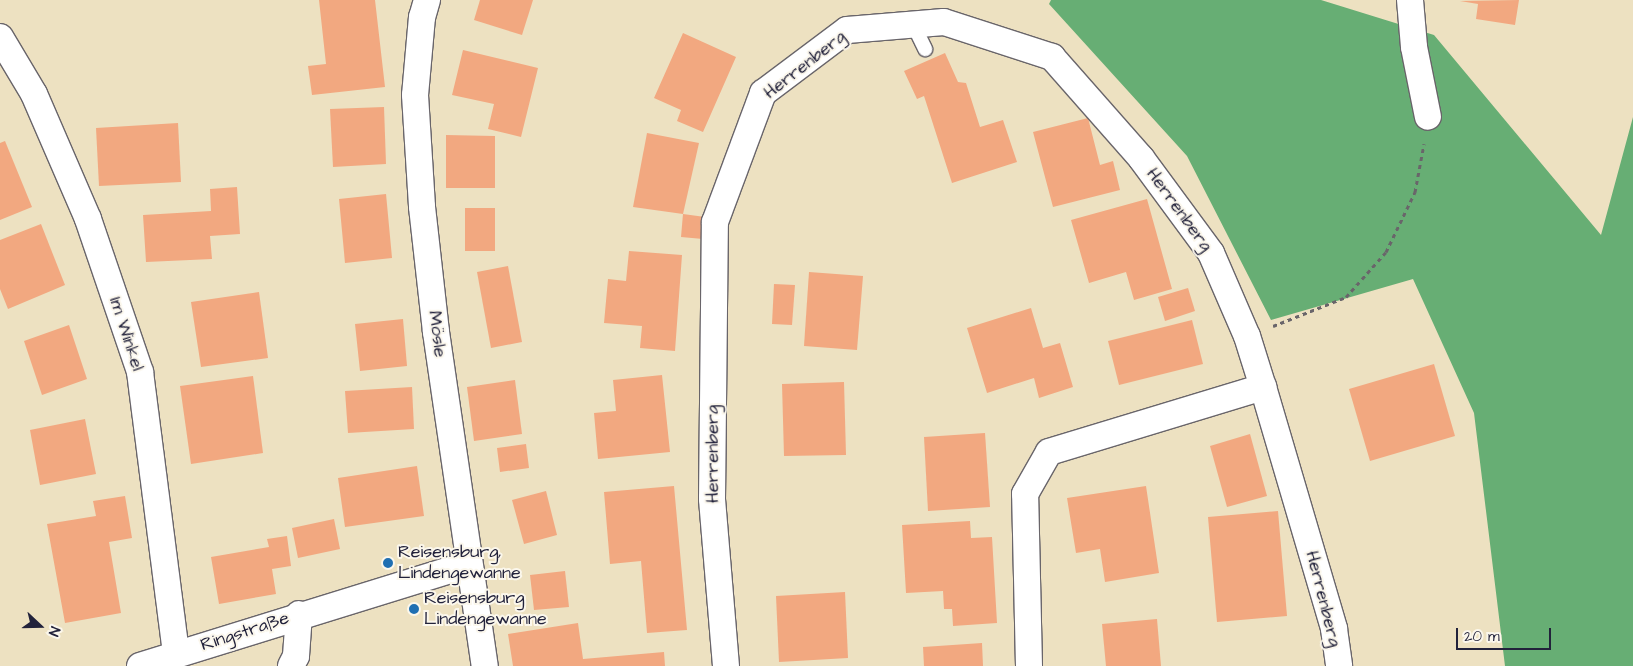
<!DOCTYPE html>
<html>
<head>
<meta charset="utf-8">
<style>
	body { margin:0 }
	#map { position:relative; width:1633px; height:666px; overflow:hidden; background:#ede1c1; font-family:"Architects Daughter",sans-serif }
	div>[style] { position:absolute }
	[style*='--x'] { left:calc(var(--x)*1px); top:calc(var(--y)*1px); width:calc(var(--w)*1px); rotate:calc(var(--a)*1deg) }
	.forest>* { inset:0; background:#67ae74 }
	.building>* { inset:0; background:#f2a880 }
	.path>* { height:3px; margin-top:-1.5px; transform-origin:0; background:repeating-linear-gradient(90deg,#69656a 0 4px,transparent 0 8px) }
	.roads { filter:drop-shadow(1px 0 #69656a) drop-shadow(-1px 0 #69656a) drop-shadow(0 1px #69656a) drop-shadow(0 -1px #69656a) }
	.lane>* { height:14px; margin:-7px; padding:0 7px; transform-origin:7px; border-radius:7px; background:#fff }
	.street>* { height:26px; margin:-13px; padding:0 13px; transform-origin:13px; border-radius:13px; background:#fff }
	.dots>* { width:14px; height:14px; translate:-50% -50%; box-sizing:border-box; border:2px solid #fbf7ec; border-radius:50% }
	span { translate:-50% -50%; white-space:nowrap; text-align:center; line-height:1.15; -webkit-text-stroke:4px #fbf7ec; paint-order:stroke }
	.street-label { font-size:18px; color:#22223b }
	.poi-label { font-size:18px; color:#22223b }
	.left { translate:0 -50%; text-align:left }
	.north { position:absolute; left:15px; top:601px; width:50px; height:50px; -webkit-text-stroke:4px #fbf7ec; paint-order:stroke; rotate:111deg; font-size:14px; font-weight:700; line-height:20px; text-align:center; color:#22223b }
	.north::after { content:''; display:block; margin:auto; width:18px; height:22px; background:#22223b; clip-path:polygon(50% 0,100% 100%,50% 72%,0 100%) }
	.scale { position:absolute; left:1456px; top:628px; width:95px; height:22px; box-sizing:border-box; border:2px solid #22223b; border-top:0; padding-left:6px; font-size:15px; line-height:18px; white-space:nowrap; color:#22223b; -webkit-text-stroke:4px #fbf7ec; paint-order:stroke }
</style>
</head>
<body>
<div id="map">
	<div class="forest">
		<i style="clip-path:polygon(1051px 0,1321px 0,1434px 35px,1601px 235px,1633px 117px,1633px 666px,1505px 666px,1474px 413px,1413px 279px,1271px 320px,1187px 156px,1049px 4px)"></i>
	</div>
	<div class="building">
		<i style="clip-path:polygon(319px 0,375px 0,385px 87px,312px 95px,308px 66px,326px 64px)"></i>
		<i style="clip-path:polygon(480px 0,533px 0,522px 35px,474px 20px)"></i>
		<i style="clip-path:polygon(1519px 0,1515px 25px,1476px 19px,1478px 4px,1460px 1px)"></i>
		<i style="clip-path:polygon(683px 33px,736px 57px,703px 132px,677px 121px,681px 110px,654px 98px)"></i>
		<i style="clip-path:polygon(463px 50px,538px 68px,521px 137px,488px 129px,494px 104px,452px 95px)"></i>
		<i style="clip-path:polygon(945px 53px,958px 82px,966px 83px,980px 127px,1003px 120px,1017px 162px,952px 183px,924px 96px,917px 99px,904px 71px)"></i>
		<i style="clip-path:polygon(384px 107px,386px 164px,333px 167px,330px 109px)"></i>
		<i style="clip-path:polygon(1088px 118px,1100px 165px,1113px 161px,1120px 190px,1053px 207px,1033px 132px)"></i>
		<i style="clip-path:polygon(178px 123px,181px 182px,99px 186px,96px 128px)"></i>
		<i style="clip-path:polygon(647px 133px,699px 143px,683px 214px,633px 207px)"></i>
		<i style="clip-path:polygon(446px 135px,495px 136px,495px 188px,446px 188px)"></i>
		<i style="clip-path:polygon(5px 141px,32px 207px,0 220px,0 143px)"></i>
		<i style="clip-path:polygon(237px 187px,240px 234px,210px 236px,212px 259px,146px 262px,143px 215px,211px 211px,210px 189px)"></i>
		<i style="clip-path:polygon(386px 194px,392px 258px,345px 263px,339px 199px)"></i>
		<i style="clip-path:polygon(1147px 199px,1172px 289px,1134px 300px,1126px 272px,1089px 283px,1071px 220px)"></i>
		<i style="clip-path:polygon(465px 208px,495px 208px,495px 251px,465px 251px)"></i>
		<i style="clip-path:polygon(683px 214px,705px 217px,703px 239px,681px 237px)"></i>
		<i style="clip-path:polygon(41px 224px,65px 285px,8px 309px,0 289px,0 240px)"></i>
		<i style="clip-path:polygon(629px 251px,682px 255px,675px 351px,640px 348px,642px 326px,604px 323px,608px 279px,626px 281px)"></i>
		<i style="clip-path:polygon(508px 266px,522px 342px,491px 348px,477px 272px)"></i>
		<i style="clip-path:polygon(809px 272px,863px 276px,857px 350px,804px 346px)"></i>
		<i style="clip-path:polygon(774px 284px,795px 285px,792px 325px,772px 324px)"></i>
		<i style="clip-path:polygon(1188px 288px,1195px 311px,1165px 321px,1158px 297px)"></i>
		<i style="clip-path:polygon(259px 292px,268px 358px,201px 367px,191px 302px)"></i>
		<i style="clip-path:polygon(1031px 308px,1043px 348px,1060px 343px,1073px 387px,1039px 398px,1034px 378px,987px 393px,967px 328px)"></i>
		<i style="clip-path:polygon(403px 319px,407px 366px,360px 371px,355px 324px)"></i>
		<i style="clip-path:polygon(1192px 320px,1203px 364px,1119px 385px,1108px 341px)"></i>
		<i style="clip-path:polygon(69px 325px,87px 379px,42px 395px,24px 341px)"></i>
		<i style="clip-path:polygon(1434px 364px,1455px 436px,1370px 461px,1349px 389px)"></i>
		<i style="clip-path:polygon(662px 375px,670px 452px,598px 459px,594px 413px,616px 411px,613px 380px)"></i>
		<i style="clip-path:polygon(253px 376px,263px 453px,191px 464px,180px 386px)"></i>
		<i style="clip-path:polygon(515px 380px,522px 434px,474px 441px,467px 387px)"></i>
		<i style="clip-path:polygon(844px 382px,846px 455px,784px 456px,782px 384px)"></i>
		<i style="clip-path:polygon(412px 387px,414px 429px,348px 433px,345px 391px)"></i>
		<i style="clip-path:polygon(85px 419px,96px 474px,40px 485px,30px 430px)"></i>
		<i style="clip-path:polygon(985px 433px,990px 507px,928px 511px,924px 437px)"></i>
		<i style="clip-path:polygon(1250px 434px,1267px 496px,1227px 507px,1210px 446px)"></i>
		<i style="clip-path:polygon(526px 444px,529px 468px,500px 472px,497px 448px)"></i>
		<i style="clip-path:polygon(417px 466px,424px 516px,345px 527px,338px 478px)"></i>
		<i style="clip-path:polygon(674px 486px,687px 630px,647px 633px,641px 561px,610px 564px,604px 492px)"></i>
		<i style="clip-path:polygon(1146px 486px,1159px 573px,1105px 582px,1100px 549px,1076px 553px,1067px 498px)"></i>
		<i style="clip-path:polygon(546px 491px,557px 535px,524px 544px,512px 500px)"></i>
		<i style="clip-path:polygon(125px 496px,132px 538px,109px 542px,121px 613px,65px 623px,47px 524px,96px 516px,93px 501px)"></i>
		<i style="clip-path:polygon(1278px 511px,1287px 616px,1217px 622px,1208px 517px)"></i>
		<i style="clip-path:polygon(334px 519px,340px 549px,298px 558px,292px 528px)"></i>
		<i style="clip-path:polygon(970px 521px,971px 538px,992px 537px,997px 623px,953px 626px,952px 609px,944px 609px,943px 591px,906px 593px,902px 525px)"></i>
		<i style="clip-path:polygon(287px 536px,291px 566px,272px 569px,276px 594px,219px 604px,211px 557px,269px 547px,267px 539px)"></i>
		<i style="clip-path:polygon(565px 571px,569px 607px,534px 610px,530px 575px)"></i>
		<i style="clip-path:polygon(845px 592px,848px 658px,779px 662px,776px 596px)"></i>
		<i style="clip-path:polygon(1157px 619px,1161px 666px,1106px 666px,1102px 624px)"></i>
		<i style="clip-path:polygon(578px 623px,583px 659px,664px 652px,665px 666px,513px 666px,508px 634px)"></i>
		<i style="clip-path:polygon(982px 643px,983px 666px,924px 666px,923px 647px)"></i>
	</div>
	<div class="path">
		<i style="--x:1273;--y:326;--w:79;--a:-21.7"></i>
		<i style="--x:1346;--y:297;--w:60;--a:-48.4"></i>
		<i style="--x:1386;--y:252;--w:67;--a:-64.2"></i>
		<i style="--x:1415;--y:192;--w:49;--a:-79.4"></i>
	</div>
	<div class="roads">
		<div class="lane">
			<i style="--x:913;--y:24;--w:28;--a:64"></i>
		</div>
		<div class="street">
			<i style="--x:427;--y:0;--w:18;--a:106"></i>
			<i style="--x:422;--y:17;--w:78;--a:95.1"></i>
			<i style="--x:415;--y:95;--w:112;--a:86.4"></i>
			<i style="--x:422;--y:207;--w:126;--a:83.6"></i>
			<i style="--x:436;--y:332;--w:338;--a:81.7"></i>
			<i style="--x:1410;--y:0;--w:47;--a:85.1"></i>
			<i style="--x:1414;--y:47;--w:71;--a:78.7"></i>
			<i style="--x:0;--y:37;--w:66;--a:59.2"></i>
			<i style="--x:34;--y:94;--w:136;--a:66.6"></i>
			<i style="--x:88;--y:219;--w:162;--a:71.2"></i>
			<i style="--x:140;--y:372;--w:284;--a:82.7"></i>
			<i style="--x:140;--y:666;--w:344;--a:-17.2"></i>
			<i style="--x:291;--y:666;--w:11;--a:-63"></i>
			<i style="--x:296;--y:656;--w:42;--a:-85.9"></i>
			<i style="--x:726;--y:666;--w:168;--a:-94.8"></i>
			<i style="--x:712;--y:499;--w:277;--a:-89.4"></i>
			<i style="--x:715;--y:222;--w:138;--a:-69.6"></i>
			<i style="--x:763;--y:93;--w:105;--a:-36.9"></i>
			<i style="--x:847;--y:30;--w:97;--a:-4.7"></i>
			<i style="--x:944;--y:22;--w:114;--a:18"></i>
			<i style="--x:1052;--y:57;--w:135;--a:48.6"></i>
			<i style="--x:1141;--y:158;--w:118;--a:53.6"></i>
			<i style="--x:1211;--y:253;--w:90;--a:66.6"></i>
			<i style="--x:1247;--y:336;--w:53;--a:72.6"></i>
			<i style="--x:1263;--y:387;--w:252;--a:73.6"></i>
			<i style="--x:1334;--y:629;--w:37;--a:82"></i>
			<i style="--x:1029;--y:666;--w:172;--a:-91.3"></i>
			<i style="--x:1025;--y:494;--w:48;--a:-60.3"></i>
			<i style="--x:1049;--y:452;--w:224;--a:-16.9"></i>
		</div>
	</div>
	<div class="dots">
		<i style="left:388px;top:563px;background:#1f6fb2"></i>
		<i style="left:414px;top:609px;background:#1f6fb2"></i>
	</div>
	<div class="street-label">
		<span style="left:805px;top:65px;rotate:-38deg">Herrenberg</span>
		<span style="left:1179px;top:210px;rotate:54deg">Herrenberg</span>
		<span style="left:126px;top:334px;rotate:72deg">Im Winkel</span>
		<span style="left:437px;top:334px;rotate:83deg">Mösle</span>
		<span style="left:713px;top:454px;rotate:-90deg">Herrenberg</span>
		<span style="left:1323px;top:599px;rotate:76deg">Herrenberg</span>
		<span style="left:245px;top:632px;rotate:-18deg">Ringstraße</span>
	</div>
	<div class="poi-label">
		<span class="left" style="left:398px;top:563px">Reisensburg,<br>Lindengewanne</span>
		<span class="left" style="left:424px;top:609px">Reisensburg<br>Lindengewanne</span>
	</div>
	<div class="north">N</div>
	<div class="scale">20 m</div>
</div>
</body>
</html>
